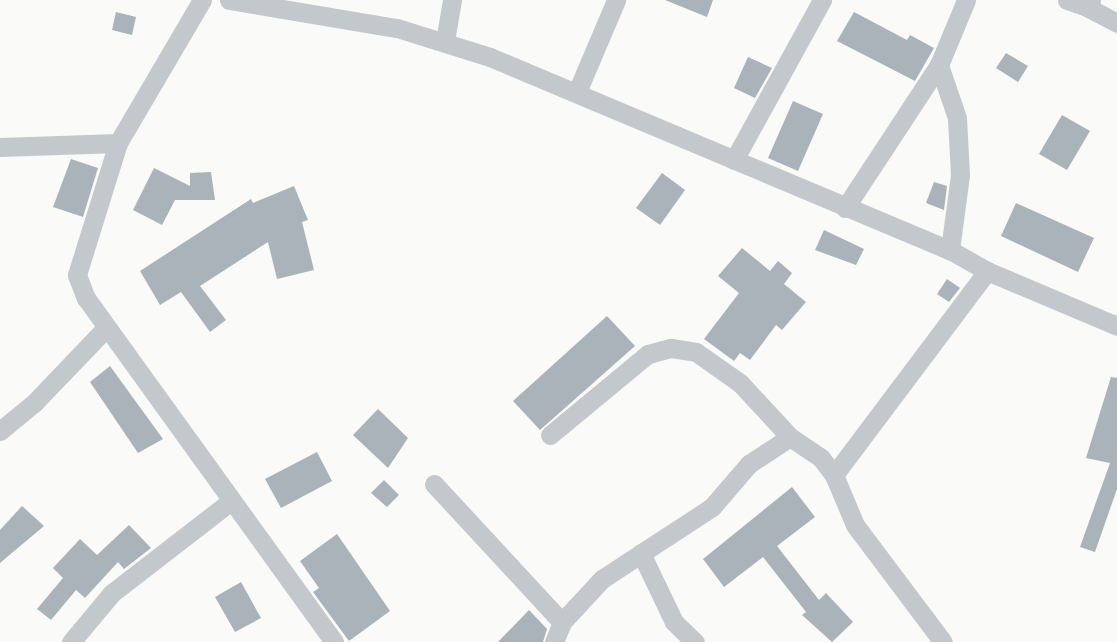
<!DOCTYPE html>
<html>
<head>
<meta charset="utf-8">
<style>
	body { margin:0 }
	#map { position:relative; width:1117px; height:642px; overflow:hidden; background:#fafaf8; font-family:Raleway,sans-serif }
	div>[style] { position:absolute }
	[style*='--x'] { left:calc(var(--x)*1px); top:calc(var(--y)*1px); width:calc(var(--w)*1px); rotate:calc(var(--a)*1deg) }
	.building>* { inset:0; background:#aab3b9 }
	.minor>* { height:19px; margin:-9.5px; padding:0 9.5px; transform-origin:9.5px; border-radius:9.5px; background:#c3c8cc }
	span { translate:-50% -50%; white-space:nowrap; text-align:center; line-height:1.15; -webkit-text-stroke:5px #fff; paint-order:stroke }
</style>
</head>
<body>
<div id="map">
	<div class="building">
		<i style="clip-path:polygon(665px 0,713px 0,707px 17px)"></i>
		<i style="clip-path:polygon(116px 12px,136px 17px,132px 35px,112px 30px)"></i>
		<i style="clip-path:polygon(854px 12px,907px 40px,910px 35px,934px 48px,915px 81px,837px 41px)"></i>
		<i style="clip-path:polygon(1006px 53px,1028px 66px,1018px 82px,996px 68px)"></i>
		<i style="clip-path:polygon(748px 57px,772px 68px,755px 98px,734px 88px)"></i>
		<i style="clip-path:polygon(793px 101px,823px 114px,798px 171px,768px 158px)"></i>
		<i style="clip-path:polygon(1062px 115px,1090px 131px,1067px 170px,1039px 154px)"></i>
		<i style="clip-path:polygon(71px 159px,98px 168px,83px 217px,53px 207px)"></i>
		<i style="clip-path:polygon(154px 168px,190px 186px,190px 173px,211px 172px,215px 200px,175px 200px,162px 225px,133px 210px)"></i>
		<i style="clip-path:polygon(662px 173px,685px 190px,660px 225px,636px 208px)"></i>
		<i style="clip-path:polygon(934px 182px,947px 186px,944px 210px,926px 203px)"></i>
		<i style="clip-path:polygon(294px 186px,308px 220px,302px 222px,314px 270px,277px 279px,268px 242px,200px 286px,226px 320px,210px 332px,181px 292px,160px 305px,140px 271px,251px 199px,253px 203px)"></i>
		<i style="clip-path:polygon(1016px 203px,1094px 238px,1078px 272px,1001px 236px)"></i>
		<i style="clip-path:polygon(824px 230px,864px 249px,856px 265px,815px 250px)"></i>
		<i style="clip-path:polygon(742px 248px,770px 271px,778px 261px,792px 273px,784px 284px,806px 302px,782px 330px,776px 325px,750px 360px,740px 353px,734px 361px,704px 339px,739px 293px,718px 276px)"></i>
		<i style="clip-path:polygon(947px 279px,960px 288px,949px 302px,937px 294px)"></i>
		<i style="clip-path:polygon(607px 316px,635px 346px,540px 430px,513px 401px)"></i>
		<i style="clip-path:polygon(110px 366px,163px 439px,138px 453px,90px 382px)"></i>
		<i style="clip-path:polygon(1111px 377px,1117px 378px,1117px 489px,1095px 552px,1080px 547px,1110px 463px,1086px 458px)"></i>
		<i style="clip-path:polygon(378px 409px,408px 438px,388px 468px,353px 435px)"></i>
		<i style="clip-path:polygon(317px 452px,332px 481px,281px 508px,265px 479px)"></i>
		<i style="clip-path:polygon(384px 480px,399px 495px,387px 507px,371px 493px)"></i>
		<i style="clip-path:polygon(792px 487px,815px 517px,777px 546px,819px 600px,826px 593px,853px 622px,832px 642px,802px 615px,806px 612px,763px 557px,724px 587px,703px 559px)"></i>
		<i style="clip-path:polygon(22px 506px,44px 526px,0 563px,0 530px)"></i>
		<i style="clip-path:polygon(129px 525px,151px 548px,124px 569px,118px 562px,85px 598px,76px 590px,51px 620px,37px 609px,63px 578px,53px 568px,80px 539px,97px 555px)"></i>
		<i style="clip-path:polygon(337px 534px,390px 611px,349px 641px,313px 592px,319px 588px,300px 561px)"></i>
		<i style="clip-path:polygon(241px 582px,261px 618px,235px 632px,215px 597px)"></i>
		<i style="clip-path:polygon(529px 610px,547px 629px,543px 642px,498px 642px)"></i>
	</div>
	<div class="minor">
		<i style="--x:229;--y:0;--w:170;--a:9.5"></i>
		<i style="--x:397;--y:28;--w:97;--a:17.3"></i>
		<i style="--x:490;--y:57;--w:499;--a:22.8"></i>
		<i style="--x:950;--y:250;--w:43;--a:29.6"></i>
		<i style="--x:987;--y:271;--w:141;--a:22.9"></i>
		<i style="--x:1067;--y:0;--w:21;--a:19"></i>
		<i style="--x:1087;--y:7;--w:8;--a:-60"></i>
		<i style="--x:1087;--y:7;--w:34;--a:28"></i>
		<i style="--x:445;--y:41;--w:42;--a:-80.3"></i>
		<i style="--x:939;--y:65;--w:56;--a:71.2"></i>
		<i style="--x:957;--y:118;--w:57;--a:87"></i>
		<i style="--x:960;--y:175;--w:76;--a:97.6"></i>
		<i style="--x:577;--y:92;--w:100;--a:-67"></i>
		<i style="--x:118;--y:143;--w:166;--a:-59.6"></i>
		<i style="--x:0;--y:147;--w:118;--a:-1.9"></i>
		<i style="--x:118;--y:143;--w:138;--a:107.3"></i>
		<i style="--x:77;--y:275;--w:25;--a:69"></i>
		<i style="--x:86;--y:298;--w:424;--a:54.2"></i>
		<i style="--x:734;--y:160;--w:183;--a:-61.2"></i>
		<i style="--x:845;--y:208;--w:171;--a:-56.7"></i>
		<i style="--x:939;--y:65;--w:70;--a:-67.4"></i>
		<i style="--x:0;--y:431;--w:44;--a:-39.5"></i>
		<i style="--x:34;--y:403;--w:103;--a:-46.2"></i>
		<i style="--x:550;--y:435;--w:127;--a:-39.6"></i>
		<i style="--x:648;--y:354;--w:24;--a:-15"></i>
		<i style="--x:671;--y:348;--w:25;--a:9"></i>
		<i style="--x:696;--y:352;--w:54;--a:35.2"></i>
		<i style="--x:740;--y:383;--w:74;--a:47.2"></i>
		<i style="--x:790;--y:437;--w:37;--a:34"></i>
		<i style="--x:821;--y:458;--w:21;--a:53"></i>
		<i style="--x:834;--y:475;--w:54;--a:67.2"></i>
		<i style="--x:855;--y:525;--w:146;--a:53.1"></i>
		<i style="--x:834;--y:475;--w:255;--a:-53.1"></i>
		<i style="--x:434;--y:484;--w:188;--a:47.2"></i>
		<i style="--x:641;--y:553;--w:76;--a:64.4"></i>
		<i style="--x:674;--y:622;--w:29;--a:44"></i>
		<i style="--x:71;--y:642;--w:64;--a:-50.1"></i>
		<i style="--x:112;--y:593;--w:150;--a:-37.7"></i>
		<i style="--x:554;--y:642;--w:22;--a:-68"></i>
		<i style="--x:562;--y:622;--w:59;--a:-47.1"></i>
		<i style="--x:602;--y:579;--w:131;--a:-33.2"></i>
		<i style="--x:712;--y:507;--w:57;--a:-49.3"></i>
		<i style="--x:749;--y:464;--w:49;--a:-33.4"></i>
	</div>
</div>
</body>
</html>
